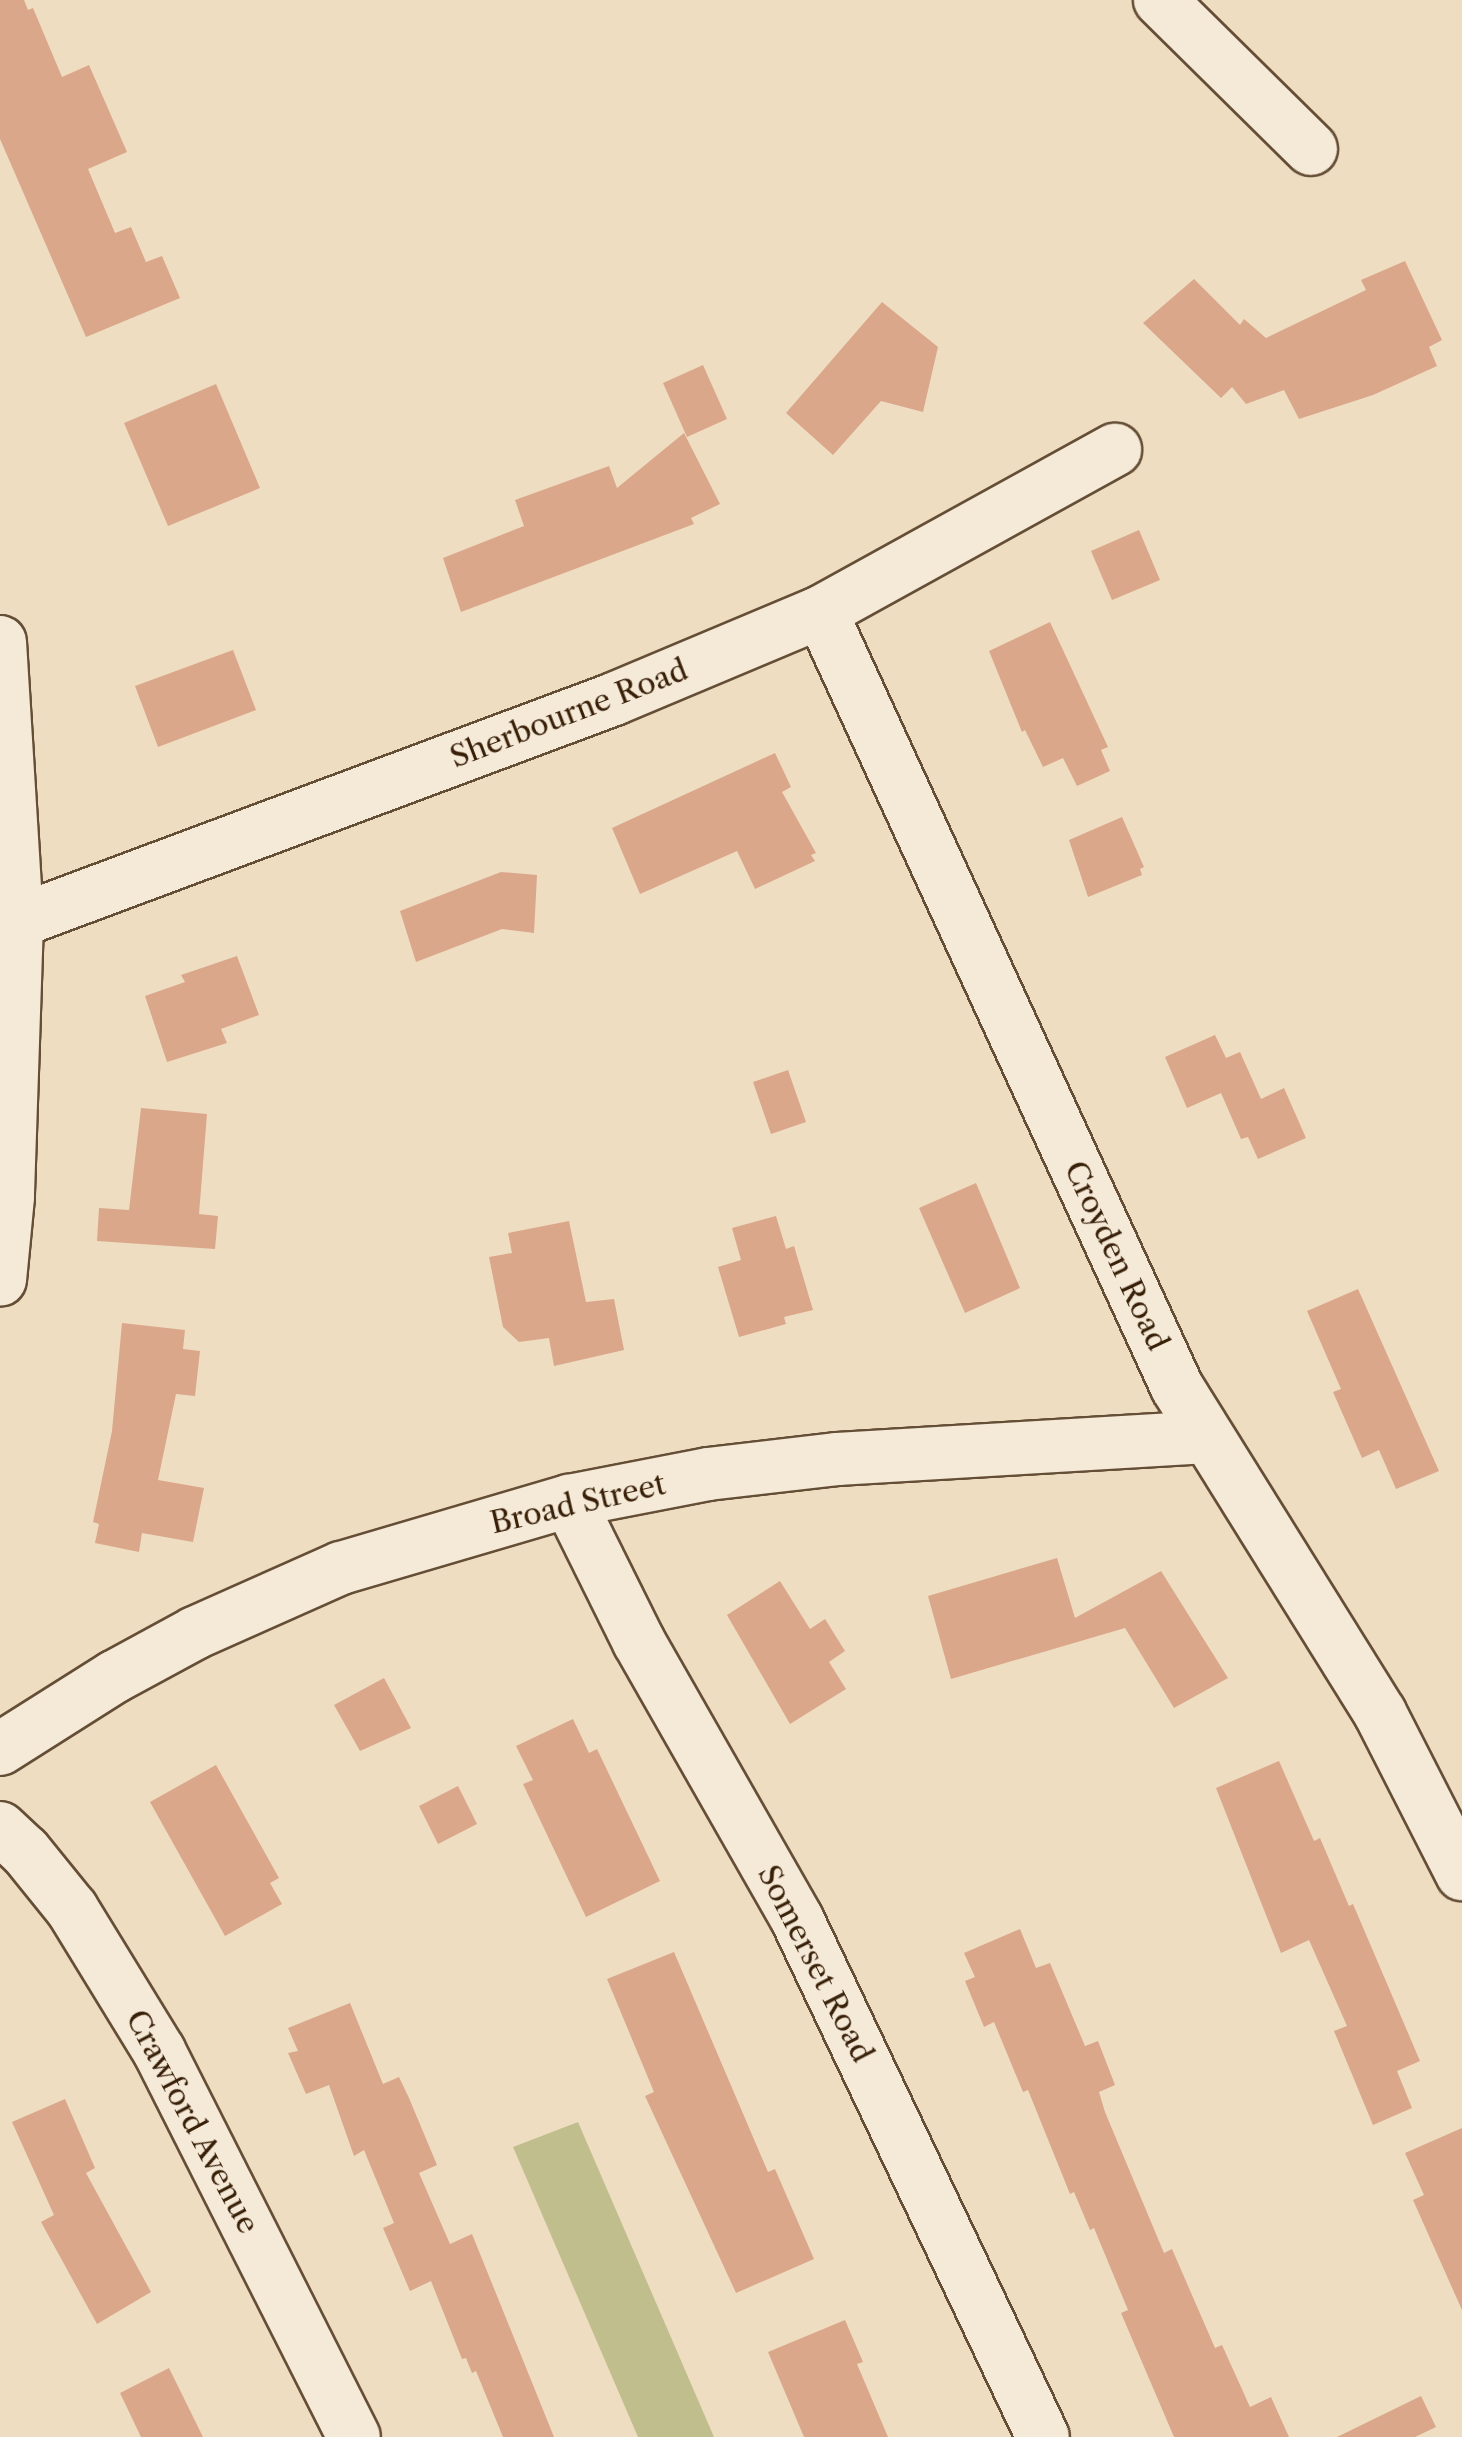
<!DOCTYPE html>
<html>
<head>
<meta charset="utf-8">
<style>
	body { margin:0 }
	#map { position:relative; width:1462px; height:2437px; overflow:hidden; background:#efddc2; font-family:"Libre Caslon Text",serif }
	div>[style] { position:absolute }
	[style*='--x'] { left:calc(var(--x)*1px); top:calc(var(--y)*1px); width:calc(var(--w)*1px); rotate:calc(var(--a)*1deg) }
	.green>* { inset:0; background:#c1be8e }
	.building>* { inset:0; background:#daa78a }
	.roads { filter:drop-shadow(2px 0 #654e36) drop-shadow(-2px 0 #654e36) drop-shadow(0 2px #654e36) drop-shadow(0 -2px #654e36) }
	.minor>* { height:52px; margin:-26px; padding:0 26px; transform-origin:26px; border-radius:26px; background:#f5e9d7 }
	span { translate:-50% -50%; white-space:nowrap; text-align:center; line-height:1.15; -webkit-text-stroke:9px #f5e9d7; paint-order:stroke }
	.street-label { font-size:30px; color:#371f08 }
</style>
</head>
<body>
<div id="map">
	<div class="green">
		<i style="clip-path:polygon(578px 2122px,714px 2437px,638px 2437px,513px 2147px)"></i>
	</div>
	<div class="building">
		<i style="clip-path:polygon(0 0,24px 0,28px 10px,33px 8px,62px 77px,89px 65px,127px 152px,88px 169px,115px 233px,131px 227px,146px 262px,162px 256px,180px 298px,86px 337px,0 139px)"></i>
		<i style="clip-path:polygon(1405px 261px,1442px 340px,1429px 347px,1437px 366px,1373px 395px,1299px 419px,1284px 390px,1246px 404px,1232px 387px,1221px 398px,1143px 323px,1194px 279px,1240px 325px,1244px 319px,1266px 338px,1366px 290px,1361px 280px)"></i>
		<i style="clip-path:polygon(882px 302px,938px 347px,923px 412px,881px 401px,833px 455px,786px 413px)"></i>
		<i style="clip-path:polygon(703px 365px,727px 419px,687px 437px,663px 383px)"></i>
		<i style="clip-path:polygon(216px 384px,260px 488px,168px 526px,124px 423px)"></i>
		<i style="clip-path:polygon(684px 433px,720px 504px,691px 518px,694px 524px,461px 612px,443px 558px,524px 526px,515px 500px,609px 466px,617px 488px)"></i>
		<i style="clip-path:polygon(1139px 530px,1160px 580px,1112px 600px,1091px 551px)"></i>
		<i style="clip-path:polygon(1050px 622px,1108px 747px,1101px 750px,1110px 771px,1077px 786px,1063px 758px,1043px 767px,1025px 730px,1022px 732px,989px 651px)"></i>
		<i style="clip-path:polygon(233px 650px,256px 710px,158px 747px,135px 686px)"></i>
		<i style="clip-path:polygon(775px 753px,791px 787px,782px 792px,816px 853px,811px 855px,815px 861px,755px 889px,737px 851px,640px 894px,612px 828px)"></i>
		<i style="clip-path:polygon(1122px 817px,1144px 867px,1140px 869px,1142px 875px,1088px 897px,1069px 840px)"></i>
		<i style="clip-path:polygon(501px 872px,537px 875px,534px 933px,502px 929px,416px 962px,400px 911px)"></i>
		<i style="clip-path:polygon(237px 956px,259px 1015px,221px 1029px,227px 1043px,167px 1062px,145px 996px,185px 982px,181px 975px)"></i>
		<i style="clip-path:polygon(1215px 1035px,1226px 1058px,1240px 1052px,1261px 1099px,1284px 1088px,1306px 1138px,1258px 1159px,1248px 1137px,1241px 1139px,1221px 1093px,1187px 1108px,1165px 1057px)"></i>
		<i style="clip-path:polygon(788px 1070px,806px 1122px,771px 1134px,753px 1082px)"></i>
		<i style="clip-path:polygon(141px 1108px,207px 1114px,199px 1214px,218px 1216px,215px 1249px,97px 1241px,99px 1208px,129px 1210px)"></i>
		<i style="clip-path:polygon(976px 1183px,1020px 1288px,965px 1313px,919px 1208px)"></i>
		<i style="clip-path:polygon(776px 1216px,786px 1249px,794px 1246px,813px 1310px,784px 1317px,786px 1324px,739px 1337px,718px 1267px,741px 1260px,732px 1228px)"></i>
		<i style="clip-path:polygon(569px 1221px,586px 1302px,614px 1299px,624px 1350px,554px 1366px,549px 1338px,519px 1342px,503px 1327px,489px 1257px,512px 1253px,508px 1233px)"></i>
		<i style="clip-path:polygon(1358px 1289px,1439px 1471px,1396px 1489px,1379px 1450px,1362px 1458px,1333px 1392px,1341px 1389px,1307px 1311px)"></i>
		<i style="clip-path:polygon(122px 1323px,185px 1330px,183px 1349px,200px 1351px,195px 1396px,176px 1394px,158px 1480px,204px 1488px,193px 1542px,142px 1533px,139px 1552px,95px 1543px,99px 1524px,93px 1522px,112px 1431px)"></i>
		<i style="clip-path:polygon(1057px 1558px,1075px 1618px,1161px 1571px,1228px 1678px,1174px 1708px,1125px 1628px,951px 1679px,928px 1596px)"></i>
		<i style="clip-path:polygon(780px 1581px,810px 1629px,825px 1619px,845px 1651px,829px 1662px,846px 1689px,790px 1724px,727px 1615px)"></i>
		<i style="clip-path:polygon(384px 1678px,411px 1728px,360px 1751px,334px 1705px)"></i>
		<i style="clip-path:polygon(573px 1719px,589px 1753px,597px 1749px,660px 1881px,586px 1917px,523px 1784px,533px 1780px,516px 1746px)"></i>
		<i style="clip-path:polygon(1279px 1761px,1314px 1841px,1320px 1838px,1349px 1906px,1353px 1904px,1420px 2061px,1397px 2071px,1412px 2108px,1373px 2125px,1334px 2031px,1347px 2026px,1309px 1940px,1281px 1953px,1216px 1788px)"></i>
		<i style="clip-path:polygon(216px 1765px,279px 1878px,270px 1883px,282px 1904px,225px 1936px,150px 1802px)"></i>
		<i style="clip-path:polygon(458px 1786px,477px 1824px,438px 1844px,419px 1806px)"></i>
		<i style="clip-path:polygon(1020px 1929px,1036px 1968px,1050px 1963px,1085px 2046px,1098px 2041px,1115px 2085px,1099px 2092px,1105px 2112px,1164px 2253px,1172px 2249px,1215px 2348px,1222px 2345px,1250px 2407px,1271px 2397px,1289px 2437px,1174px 2437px,1121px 2313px,1128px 2310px,1094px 2228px,1090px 2230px,1074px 2192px,1070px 2194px,1028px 2090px,1023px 2092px,994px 2022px,984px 2027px,965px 1981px,975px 1977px,964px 1953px)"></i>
		<i style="clip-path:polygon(674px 1952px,768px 2172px,775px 2169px,814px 2259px,736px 2293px,645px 2096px,654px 2092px,607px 1979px)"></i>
		<i style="clip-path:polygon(350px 2003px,383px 2084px,399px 2077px,409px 2098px,437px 2165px,419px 2173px,450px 2244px,472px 2234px,554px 2437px,503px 2437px,476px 2371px,472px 2373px,466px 2358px,462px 2359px,431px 2281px,410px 2291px,383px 2228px,394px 2223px,364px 2150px,354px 2156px,329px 2085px,306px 2094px,288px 2053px,298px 2051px,288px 2028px)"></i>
		<i style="clip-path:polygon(65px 2099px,95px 2168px,86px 2173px,151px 2292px,97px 2324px,41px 2222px,54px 2215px,12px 2122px)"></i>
		<i style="clip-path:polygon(1462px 2128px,1462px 2310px,1413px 2200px,1424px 2195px,1405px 2153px)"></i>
		<i style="clip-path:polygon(845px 2320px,863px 2362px,857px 2364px,888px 2437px,804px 2437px,768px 2352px)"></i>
		<i style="clip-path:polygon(169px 2368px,203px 2437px,141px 2437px,120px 2393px)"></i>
		<i style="clip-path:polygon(1421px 2396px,1436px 2427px,1415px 2437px,1337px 2437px)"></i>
	</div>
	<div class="roads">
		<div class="minor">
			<i style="--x:1160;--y:0;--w:212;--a:44.6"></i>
			<i style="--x:821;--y:612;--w:853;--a:65.33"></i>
			<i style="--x:1177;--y:1387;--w:384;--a:58.1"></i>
			<i style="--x:1380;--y:1713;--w:181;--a:63"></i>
			<i style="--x:0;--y:642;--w:281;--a:86.5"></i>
			<i style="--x:17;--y:922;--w:275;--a:91.9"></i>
			<i style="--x:8;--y:1197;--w:83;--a:95.5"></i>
			<i style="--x:0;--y:928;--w:655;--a:-20.45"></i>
			<i style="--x:614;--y:699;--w:225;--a:-22.8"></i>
			<i style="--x:821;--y:612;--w:336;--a:-28.9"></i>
			<i style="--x:569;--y:1501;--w:157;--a:63.6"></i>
			<i style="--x:639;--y:1642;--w:319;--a:60.3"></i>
			<i style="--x:797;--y:1919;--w:573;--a:64.6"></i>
			<i style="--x:0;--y:1749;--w:135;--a:-32.3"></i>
			<i style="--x:114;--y:1677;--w:92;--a:-28.5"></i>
			<i style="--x:195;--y:1633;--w:160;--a:-24"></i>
			<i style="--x:341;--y:1568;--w:238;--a:-16.4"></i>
			<i style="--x:569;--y:1501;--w:142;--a:-11"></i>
			<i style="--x:708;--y:1474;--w:131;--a:-6.6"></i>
			<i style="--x:838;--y:1459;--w:369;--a:-3.4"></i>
			<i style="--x:0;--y:1828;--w:34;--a:43"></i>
			<i style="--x:25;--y:1851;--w:75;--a:51"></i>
			<i style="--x:72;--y:1909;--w:167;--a:58.5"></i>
			<i style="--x:159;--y:2051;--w:432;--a:63.2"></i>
		</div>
	</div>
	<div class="street-label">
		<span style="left:569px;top:714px;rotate:-21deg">Sherbourne Road</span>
		<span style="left:1116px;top:1256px;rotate:65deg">Croyden Road</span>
		<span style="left:578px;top:1504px;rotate:-13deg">Broad Street</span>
		<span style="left:815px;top:1964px;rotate:63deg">Somerset Road</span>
		<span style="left:192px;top:2122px;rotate:62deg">Crawford Avenue</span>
	</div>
</div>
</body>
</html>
